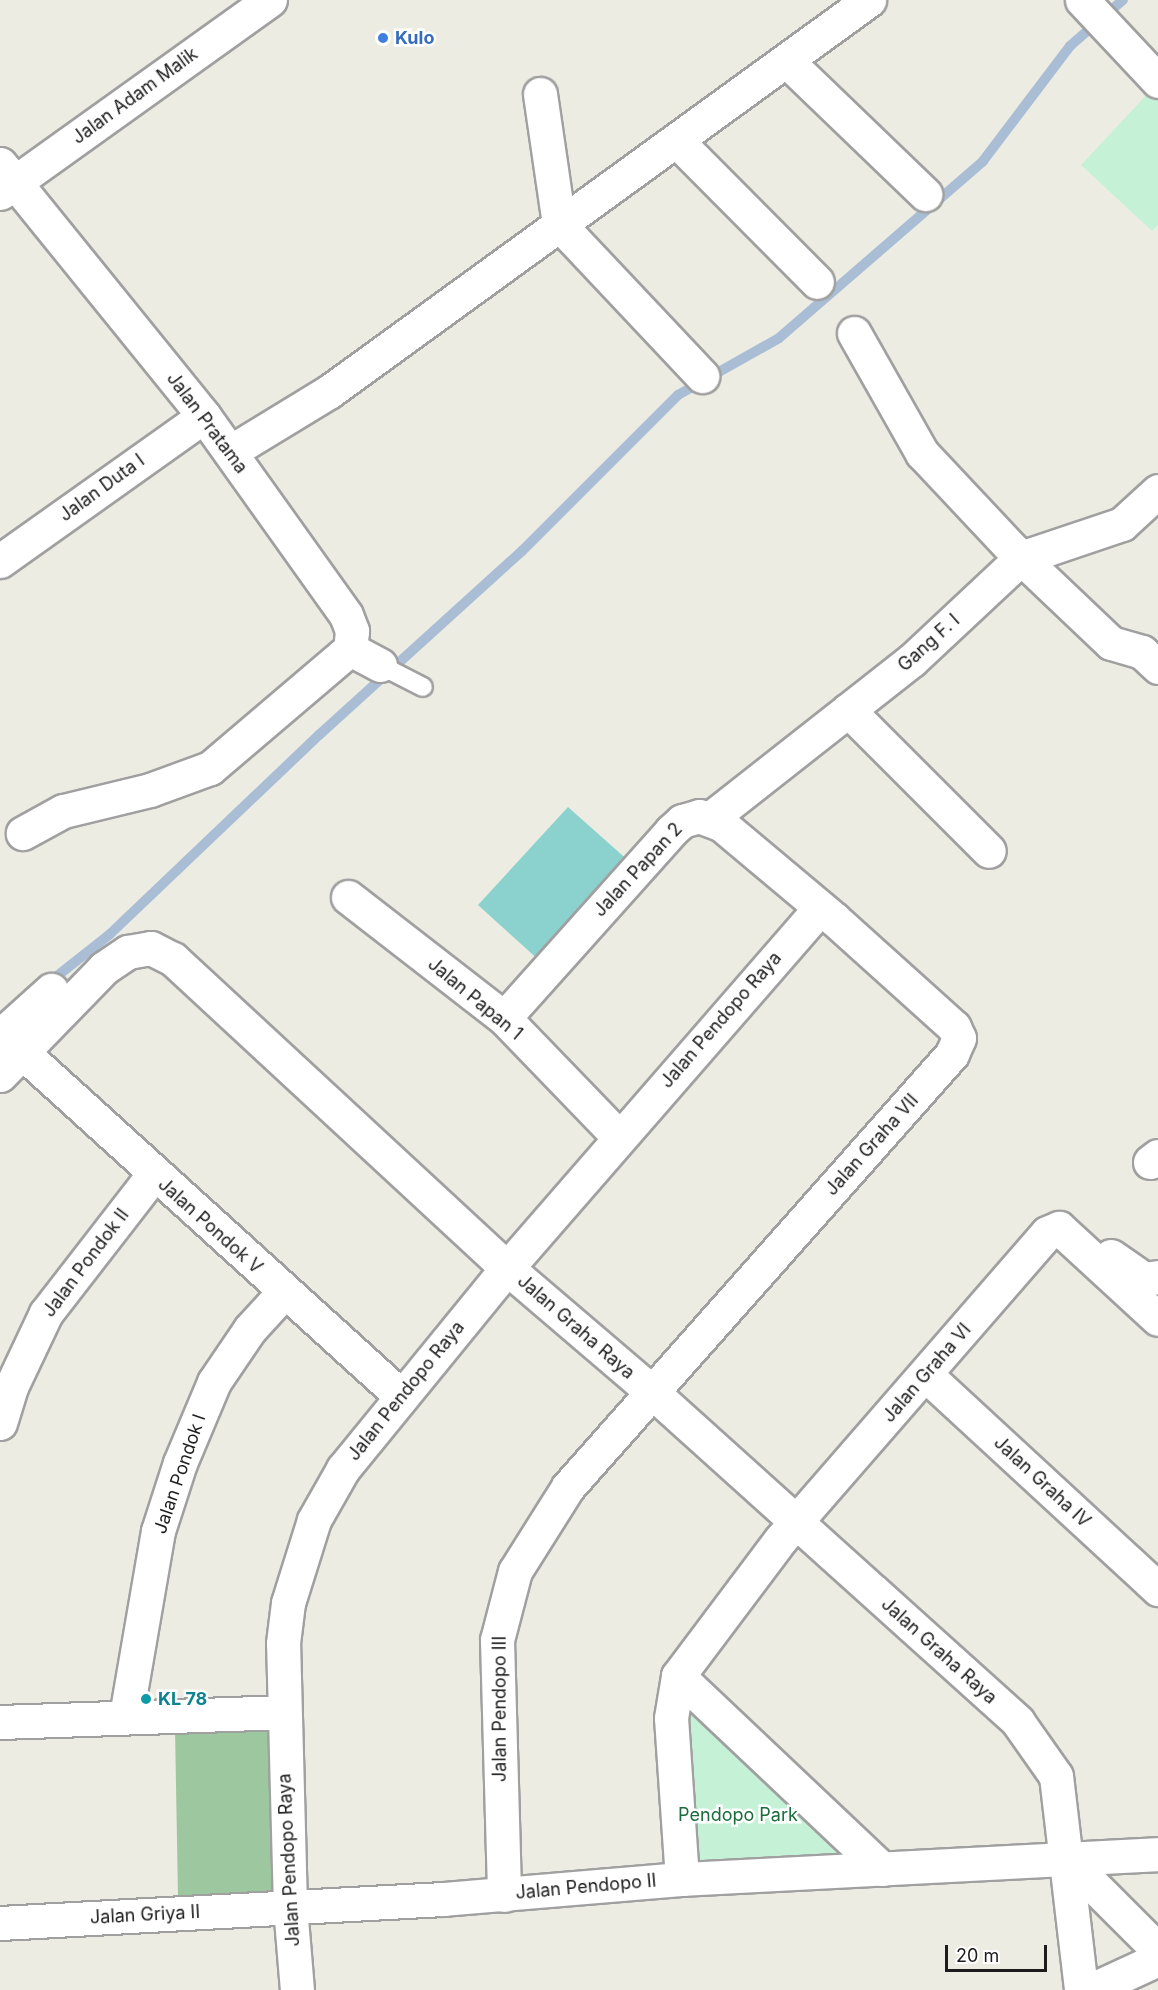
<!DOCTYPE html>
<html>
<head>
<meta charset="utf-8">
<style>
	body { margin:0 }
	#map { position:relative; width:1158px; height:1990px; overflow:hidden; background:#ecece3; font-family:Inter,sans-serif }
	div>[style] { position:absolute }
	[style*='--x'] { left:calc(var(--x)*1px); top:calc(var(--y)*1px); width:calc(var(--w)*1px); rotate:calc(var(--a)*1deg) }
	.forest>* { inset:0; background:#9dc79e }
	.park>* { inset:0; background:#c5f2d7 }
	.pitch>* { inset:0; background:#8bd2ce }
	.stream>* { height:10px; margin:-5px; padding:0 5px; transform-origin:5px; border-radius:5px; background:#a9bdd5 }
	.roads { filter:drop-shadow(2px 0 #a0a0a0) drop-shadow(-2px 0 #a0a0a0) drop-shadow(0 2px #a0a0a0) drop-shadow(0 -2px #a0a0a0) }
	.service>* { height:18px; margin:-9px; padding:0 9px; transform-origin:9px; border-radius:9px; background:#fff }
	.minor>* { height:33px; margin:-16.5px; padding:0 16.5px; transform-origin:16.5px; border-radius:16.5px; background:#fff }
	.tertiary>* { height:33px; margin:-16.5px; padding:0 16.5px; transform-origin:16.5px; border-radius:16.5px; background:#fff }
	.dots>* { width:16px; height:16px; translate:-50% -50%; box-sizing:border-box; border:3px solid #fff; border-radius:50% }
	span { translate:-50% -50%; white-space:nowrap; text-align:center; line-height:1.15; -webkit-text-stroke:5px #fff; paint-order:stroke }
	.shop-label { font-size:18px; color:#366cbe; font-weight:700 }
	.left { translate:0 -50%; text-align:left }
	.street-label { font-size:18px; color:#1c1c1c }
	.culture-label { font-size:18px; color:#0d838f; font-weight:700 }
	.park-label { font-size:18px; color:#196c3b }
	.scale { position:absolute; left:945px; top:1945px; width:102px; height:27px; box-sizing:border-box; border:3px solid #1c1c1c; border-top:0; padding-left:8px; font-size:18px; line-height:21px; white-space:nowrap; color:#1c1c1c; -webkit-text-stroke:4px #fff; paint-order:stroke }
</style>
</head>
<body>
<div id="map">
	<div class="forest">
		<i style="clip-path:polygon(175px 1729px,272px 1730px,280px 1892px,178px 1897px)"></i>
	</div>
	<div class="park">
		<i style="clip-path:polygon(1153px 88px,1158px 93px,1158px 225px,1152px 231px,1081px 165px)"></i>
		<i style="clip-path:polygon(682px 1691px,862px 1859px,689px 1872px)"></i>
	</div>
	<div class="pitch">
		<i style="clip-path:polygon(568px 807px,631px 863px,541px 962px,478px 905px)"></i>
	</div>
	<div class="stream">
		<i style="--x:47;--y:984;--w:80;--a:-38.4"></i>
		<i style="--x:110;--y:934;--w:289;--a:-43.6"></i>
		<i style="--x:319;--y:735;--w:274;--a:-42.2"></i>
		<i style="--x:522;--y:551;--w:221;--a:-45"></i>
		<i style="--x:678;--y:395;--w:116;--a:-29.4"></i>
		<i style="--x:779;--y:338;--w:270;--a:-40.9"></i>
		<i style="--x:983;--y:161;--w:144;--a:-52.9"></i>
		<i style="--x:1070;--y:46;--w:70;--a:-41"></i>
	</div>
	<div class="roads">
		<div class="service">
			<i style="--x:380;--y:665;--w:48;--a:27.1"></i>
		</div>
		<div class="minor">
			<i style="--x:787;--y:61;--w:192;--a:43.9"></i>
			<i style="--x:540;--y:94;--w:131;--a:81.7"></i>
			<i style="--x:559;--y:224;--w:209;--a:46.7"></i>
			<i style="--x:678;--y:142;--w:197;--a:45.2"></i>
			<i style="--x:0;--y:164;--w:324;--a:51"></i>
			<i style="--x:204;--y:416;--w:244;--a:54.5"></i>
			<i style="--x:346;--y:615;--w:17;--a:69"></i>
			<i style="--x:352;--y:631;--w:18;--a:96"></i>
			<i style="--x:350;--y:649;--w:184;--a:139.6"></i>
			<i style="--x:210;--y:768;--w:64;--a:159.9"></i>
			<i style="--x:150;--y:790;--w:89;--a:166.4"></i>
			<i style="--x:63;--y:811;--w:46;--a:151.2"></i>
			<i style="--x:854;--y:333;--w:138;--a:60.5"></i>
			<i style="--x:922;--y:453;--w:133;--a:46.8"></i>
			<i style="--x:1013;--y:550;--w:135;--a:43.5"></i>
			<i style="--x:1111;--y:643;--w:32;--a:16"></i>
			<i style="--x:1142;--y:652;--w:22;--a:43"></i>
			<i style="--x:230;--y:452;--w:117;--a:-31.4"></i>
			<i style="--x:330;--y:391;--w:666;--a:-35.96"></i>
			<i style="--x:0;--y:561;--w:250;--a:-35.4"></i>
			<i style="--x:350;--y:649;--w:34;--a:28"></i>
			<i style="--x:848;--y:710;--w:199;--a:45"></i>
			<i style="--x:711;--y:818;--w:256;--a:-38.2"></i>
			<i style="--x:912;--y:660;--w:149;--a:-43.1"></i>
			<i style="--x:1021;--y:558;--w:107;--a:-18.6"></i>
			<i style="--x:1122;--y:524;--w:49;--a:-42.5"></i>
			<i style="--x:348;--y:897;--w:197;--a:37.8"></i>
			<i style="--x:504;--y:1018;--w:165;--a:46"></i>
			<i style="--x:504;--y:1018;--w:251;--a:-48.2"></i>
			<i style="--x:671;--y:831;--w:15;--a:-42"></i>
			<i style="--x:682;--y:821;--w:18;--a:-16"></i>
			<i style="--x:699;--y:816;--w:25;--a:21"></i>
			<i style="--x:722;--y:825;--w:146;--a:40"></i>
			<i style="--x:834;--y:919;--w:161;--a:42"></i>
			<i style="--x:954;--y:1027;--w:12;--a:66"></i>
			<i style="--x:959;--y:1038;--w:17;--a:114"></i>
			<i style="--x:952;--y:1054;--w:579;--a:131.57"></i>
			<i style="--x:568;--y:1487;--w:99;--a:122.2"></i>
			<i style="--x:515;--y:1571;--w:71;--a:104.6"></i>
			<i style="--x:497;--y:1640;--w:255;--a:88.4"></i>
			<i style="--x:0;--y:1036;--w:69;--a:-42"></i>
			<i style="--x:22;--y:1052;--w:512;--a:42.23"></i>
			<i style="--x:0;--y:1075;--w:149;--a:-45.8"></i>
			<i style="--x:104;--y:968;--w:29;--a:-34"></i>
			<i style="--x:128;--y:952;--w:23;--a:-10"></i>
			<i style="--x:151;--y:948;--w:25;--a:27"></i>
			<i style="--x:173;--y:959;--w:455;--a:42.8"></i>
			<i style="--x:507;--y:1268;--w:189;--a:40.5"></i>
			<i style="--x:651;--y:1391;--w:494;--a:42"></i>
			<i style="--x:1018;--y:1722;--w:66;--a:54.9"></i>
			<i style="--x:1056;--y:1776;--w:215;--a:83.3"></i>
			<i style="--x:1150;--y:1162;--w:10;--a:-37"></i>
			<i style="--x:1111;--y:1256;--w:40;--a:34.9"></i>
			<i style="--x:1144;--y:1279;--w:14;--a:-8"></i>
			<i style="--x:926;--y:1375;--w:316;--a:42.7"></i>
			<i style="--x:0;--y:1423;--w:38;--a:-73"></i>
			<i style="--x:11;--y:1387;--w:82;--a:-64.7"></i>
			<i style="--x:46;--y:1313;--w:175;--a:-52.2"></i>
			<i style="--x:678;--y:1676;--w:281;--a:43.4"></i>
			<i style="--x:126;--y:1716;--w:188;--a:-80.2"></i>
			<i style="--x:158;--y:1531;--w:71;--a:-72.1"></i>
			<i style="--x:180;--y:1463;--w:88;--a:-67.2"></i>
			<i style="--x:214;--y:1382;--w:64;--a:-55.8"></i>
			<i style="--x:250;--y:1329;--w:50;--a:-47.4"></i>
			<i style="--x:0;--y:1722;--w:282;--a:-2"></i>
			<i style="--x:1066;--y:1858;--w:130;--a:45"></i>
			<i style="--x:682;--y:1879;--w:161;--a:-93.9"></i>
			<i style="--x:671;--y:1718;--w:43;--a:-80.5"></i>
			<i style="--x:678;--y:1676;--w:171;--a:-53.1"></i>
			<i style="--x:781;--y:1539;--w:405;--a:-49"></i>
			<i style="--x:1047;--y:1233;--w:13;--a:-23"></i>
			<i style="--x:1059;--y:1228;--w:134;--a:42.6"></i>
			<i style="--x:0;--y:1923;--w:444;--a:-3.1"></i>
			<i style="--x:443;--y:1899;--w:240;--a:-4.8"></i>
			<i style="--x:682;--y:1879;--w:477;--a:-3"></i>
			<i style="--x:297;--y:1990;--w:83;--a:-94.8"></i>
			<i style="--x:290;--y:1907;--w:264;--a:-91.5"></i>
			<i style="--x:283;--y:1643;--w:40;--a:-82.9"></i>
			<i style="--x:288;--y:1603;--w:87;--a:-72.6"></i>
			<i style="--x:314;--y:1520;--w:59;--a:-60.4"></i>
			<i style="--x:343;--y:1469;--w:259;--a:-50.8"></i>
			<i style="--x:507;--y:1268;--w:476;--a:-49"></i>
			<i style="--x:1091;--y:1990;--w:74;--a:-24.8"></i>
		</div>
		<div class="tertiary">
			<i style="--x:1082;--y:0;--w:111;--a:46.8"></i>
			<i style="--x:0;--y:193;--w:332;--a:-35.6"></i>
		</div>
	</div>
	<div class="dots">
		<i style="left:383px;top:38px;background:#3f7fe0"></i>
		<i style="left:146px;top:1699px;background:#0f9aa8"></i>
	</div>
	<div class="shop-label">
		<span class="left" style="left:395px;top:38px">Kulo</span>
	</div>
	<div class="street-label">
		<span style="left:135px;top:96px;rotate:-36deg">Jalan Adam Malik</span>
		<span style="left:207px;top:423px;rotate:53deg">Jalan Pratama</span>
		<span style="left:102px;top:488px;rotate:-36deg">Jalan Duta I</span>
		<span style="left:929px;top:643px;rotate:-42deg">Gang F. I</span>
		<span style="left:638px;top:870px;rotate:-47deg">Jalan Papan 2</span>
		<span style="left:475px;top:999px;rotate:40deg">Jalan Papan 1</span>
		<span style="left:721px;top:1020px;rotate:-49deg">Jalan Pendopo Raya</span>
		<span style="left:872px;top:1145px;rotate:-48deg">Jalan Graha VII</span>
		<span style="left:210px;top:1226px;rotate:42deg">Jalan Pondok V</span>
		<span style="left:86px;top:1263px;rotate:-53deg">Jalan Pondok II</span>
		<span style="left:576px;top:1327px;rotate:41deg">Jalan Graha Raya</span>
		<span style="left:927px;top:1373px;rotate:-49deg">Jalan Graha VI</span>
		<span style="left:406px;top:1391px;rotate:-51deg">Jalan Pendopo Raya</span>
		<span style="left:180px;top:1474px;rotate:-71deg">Jalan Pondok I</span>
		<span style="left:1042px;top:1482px;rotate:43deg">Jalan Graha IV</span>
		<span style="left:939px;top:1651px;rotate:42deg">Jalan Graha Raya</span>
		<span style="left:500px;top:1709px;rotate:-90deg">Jalan Pendopo III</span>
		<span style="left:289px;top:1860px;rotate:-93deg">Jalan Pendopo Raya</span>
		<span style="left:586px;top:1887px;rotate:-5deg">Jalan Pendopo II</span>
		<span style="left:145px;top:1915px;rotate:-3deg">Jalan Griya II</span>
	</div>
	<div class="culture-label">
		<span class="left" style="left:158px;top:1699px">KL 78</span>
	</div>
	<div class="park-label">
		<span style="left:738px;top:1815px">Pendopo Park</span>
	</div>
	<div class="scale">20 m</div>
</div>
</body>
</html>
